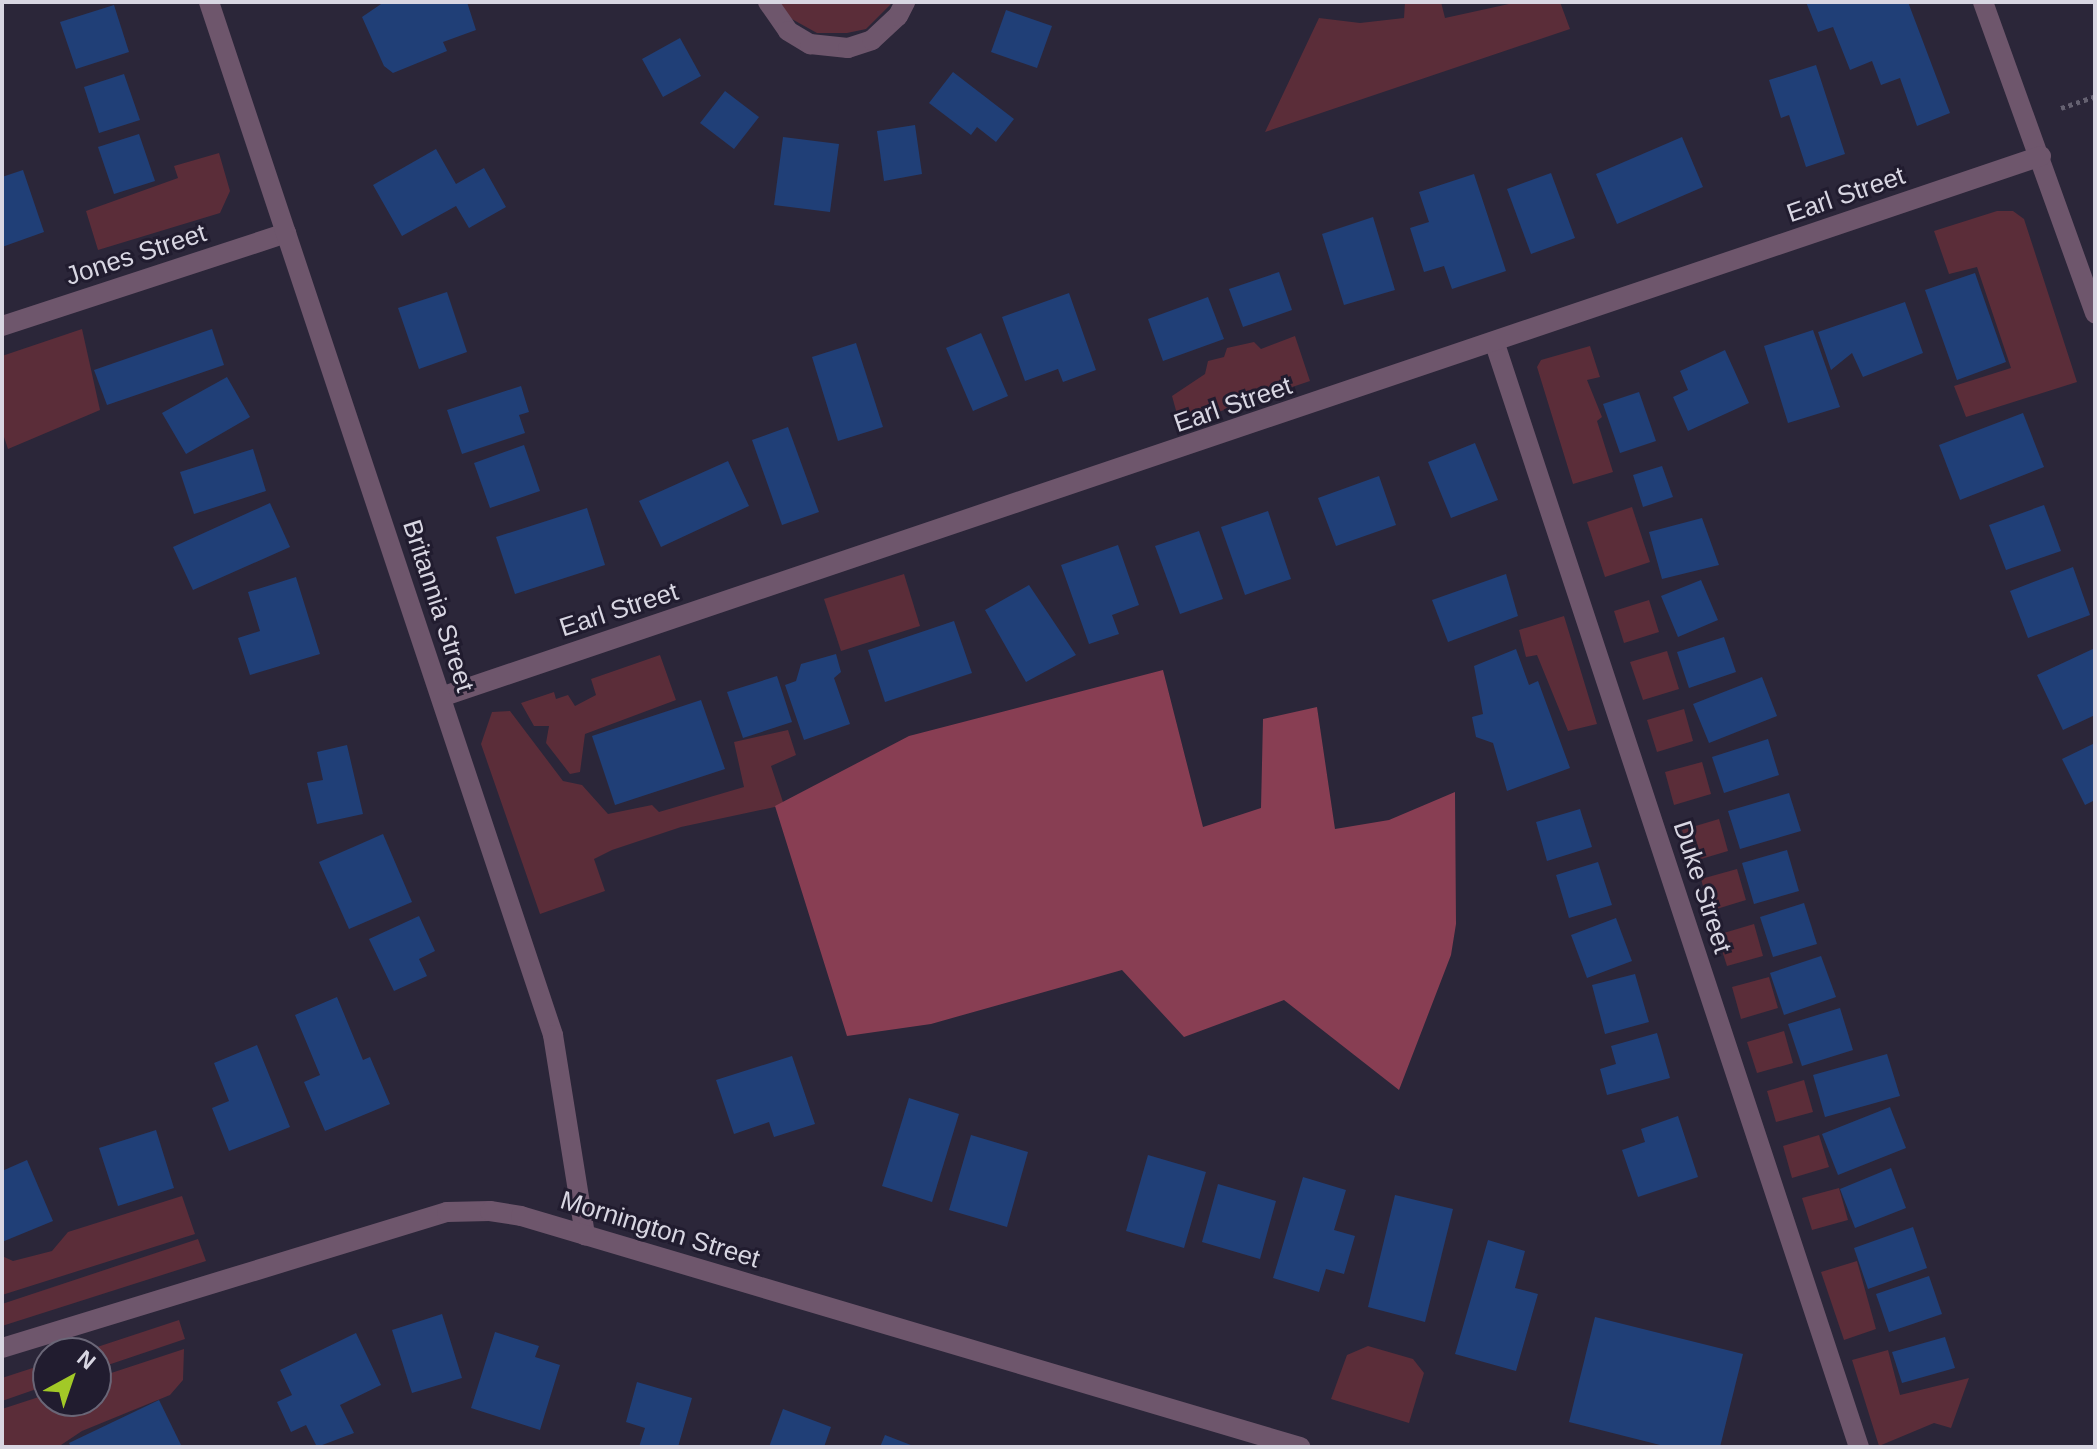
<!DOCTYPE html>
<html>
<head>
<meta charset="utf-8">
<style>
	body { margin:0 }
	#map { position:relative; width:2097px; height:1449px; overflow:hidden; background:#2b2639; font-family:Helvetica,sans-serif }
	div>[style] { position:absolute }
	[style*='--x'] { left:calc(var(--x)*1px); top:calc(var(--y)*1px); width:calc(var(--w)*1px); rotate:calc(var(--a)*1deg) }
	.green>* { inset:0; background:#5b2d39 }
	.forest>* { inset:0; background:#883e53 }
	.building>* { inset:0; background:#203f77 }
	.path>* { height:5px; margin-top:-2.5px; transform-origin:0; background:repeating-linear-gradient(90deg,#656171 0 4px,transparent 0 8px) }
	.minor>* { height:20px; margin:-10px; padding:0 10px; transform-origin:10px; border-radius:10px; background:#6e566c }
	.tertiary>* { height:20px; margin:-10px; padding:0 10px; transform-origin:10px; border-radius:10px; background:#6e566c }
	span { translate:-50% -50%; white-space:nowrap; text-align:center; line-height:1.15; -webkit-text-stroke:6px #211c2f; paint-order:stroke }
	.street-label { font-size:26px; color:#d8d6e2 }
	.frame { position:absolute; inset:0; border:4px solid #d8d6e2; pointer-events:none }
	.north { position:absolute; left:32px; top:1337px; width:80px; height:80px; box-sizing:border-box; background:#211c2f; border:2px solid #6a6677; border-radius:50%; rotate:40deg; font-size:22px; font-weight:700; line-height:32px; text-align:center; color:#d8d6e2 }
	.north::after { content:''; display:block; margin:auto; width:28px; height:36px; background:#a2c927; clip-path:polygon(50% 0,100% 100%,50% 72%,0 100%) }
</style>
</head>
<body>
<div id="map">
	<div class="green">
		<i style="clip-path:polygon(780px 2px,893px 2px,866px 29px,847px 33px,817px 33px,790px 18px)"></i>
		<i style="clip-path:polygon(1405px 2px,1441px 2px,1445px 18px,1518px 2px,1560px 2px,1570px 29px,1265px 132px,1319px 18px,1360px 23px,1404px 18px)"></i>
		<i style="clip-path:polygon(219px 153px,230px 191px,220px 213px,98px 250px,86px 211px,178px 178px,174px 166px)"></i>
		<i style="clip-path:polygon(1997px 211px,2013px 211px,2024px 219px,2077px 382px,1966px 417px,1954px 386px,2011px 368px,1977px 267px,1949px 274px,1934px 231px)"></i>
		<i style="clip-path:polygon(82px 329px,100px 410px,8px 449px,2px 431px,2px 356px)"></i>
		<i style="clip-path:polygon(1295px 336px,1310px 381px,1180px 425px,1172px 396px,1205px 374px,1208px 361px,1224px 357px,1227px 348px,1254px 342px,1261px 349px)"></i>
		<i style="clip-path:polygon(1590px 346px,1600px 377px,1587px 380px,1602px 417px,1597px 421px,1613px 472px,1573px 484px,1537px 367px,1541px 360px)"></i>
		<i style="clip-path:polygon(1632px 507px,1650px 562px,1605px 577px,1587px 522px)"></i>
		<i style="clip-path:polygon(904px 574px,920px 626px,841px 651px,824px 599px)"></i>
		<i style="clip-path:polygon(1649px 600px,1659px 632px,1624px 643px,1614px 611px)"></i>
		<i style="clip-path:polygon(1564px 616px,1597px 724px,1568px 731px,1537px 655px,1526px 657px,1519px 630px)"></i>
		<i style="clip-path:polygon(1667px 651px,1679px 689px,1643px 700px,1630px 662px)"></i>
		<i style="clip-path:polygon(660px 655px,676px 700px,585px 734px,580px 772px,570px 774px,546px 743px,549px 726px,534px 726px,521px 703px,554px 692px,556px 699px,568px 695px,575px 706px,596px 695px,591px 679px)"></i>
		<i style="clip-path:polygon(1684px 709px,1693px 741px,1657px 752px,1647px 720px)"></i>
		<i style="clip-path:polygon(510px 711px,563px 781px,582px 785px,608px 814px,652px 805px,659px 812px,744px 787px,734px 742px,788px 730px,796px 755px,771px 766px,784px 805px,681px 827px,612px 850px,594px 859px,605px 891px,540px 914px,481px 744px,492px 712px)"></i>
		<i style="clip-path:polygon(1702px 762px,1711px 794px,1674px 805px,1665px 772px)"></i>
		<i style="clip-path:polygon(1719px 819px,1728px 851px,1691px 862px,1682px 830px)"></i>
		<i style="clip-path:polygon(1737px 869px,1746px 900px,1710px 911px,1701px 879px)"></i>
		<i style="clip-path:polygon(1754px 924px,1763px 956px,1727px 966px,1717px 935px)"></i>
		<i style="clip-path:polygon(1769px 977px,1778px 1008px,1741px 1019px,1732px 987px)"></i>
		<i style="clip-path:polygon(1784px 1031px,1793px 1063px,1757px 1073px,1747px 1042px)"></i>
		<i style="clip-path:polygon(1804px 1080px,1813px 1112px,1776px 1122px,1767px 1091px)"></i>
		<i style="clip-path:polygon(1819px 1135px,1829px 1167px,1792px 1178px,1783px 1146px)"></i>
		<i style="clip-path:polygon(1839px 1188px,1848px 1220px,1812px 1230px,1802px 1198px)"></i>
		<i style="clip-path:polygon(182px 1196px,195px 1234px,2px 1295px,2px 1256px,13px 1261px,52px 1251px,68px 1232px)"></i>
		<i style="clip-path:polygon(198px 1239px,206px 1261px,2px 1326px,2px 1304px)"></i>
		<i style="clip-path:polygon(1857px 1261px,1876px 1329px,1844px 1340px,1821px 1272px)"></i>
		<i style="clip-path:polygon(179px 1320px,185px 1339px,96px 1369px,96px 1353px,79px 1353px)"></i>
		<i style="clip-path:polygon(1368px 1346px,1413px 1359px,1424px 1373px,1409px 1423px,1331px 1399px,1347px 1355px)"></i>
		<i style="clip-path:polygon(184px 1349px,183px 1380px,170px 1395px,82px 1431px,58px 1447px,2px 1447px,2px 1409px,48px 1394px,48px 1401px,96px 1401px,96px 1378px)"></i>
		<i style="clip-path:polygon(1888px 1350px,1900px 1395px,1969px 1378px,1951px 1428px,1934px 1423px,1879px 1446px,1852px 1360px)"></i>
		<i style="clip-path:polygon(48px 1363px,48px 1385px,2px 1401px,2px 1378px)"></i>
	</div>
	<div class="forest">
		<i style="clip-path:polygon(1163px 670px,1203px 827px,1261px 808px,1263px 719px,1317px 707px,1335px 829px,1389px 820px,1455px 792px,1456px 924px,1451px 955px,1399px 1090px,1284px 1000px,1184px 1037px,1122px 970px,931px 1024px,847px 1036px,775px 806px,909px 736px)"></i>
	</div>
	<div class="building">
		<i style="clip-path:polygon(384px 2px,467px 2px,476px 30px,443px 42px,447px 51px,393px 73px,384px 66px,362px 17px)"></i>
		<i style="clip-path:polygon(1806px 2px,1908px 2px,1950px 113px,1917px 126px,1900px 78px,1881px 85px,1872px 61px,1850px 70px,1833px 27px,1818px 32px)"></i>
		<i style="clip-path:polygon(114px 5px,129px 52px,76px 69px,60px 22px)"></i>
		<i style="clip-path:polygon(1006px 10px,1052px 26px,1037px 68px,991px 52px)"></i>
		<i style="clip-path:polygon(680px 38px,701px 76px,663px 97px,642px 59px)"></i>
		<i style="clip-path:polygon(1816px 65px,1845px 154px,1806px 167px,1789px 115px,1781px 118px,1769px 80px)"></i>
		<i style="clip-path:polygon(953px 72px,1014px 119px,996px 142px,977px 127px,971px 135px,929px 103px)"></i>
		<i style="clip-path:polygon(124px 74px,140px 120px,99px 133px,84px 87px)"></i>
		<i style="clip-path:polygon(725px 91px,759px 117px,734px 149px,700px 123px)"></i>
		<i style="clip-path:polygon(915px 125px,922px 174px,884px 181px,877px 131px)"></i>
		<i style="clip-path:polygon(139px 134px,155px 181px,114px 194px,98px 147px)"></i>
		<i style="clip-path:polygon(783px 137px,839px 144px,830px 212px,774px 205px)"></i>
		<i style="clip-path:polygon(1682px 137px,1703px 187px,1617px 224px,1596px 174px)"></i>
		<i style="clip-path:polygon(436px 149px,456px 184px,484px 168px,506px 207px,469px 228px,456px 206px,402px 236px,373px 185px)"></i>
		<i style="clip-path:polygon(23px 170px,44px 232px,2px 247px,2px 177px)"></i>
		<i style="clip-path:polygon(1551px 173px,1575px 238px,1531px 254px,1507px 189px)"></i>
		<i style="clip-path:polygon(1474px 174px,1506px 271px,1452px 289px,1444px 266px,1424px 272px,1410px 228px,1429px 222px,1419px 192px)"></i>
		<i style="clip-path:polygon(1373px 217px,1395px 290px,1344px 305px,1322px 234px)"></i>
		<i style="clip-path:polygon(1279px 272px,1292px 310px,1243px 327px,1229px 289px)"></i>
		<i style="clip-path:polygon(1975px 273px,2006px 362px,1957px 380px,1925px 290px)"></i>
		<i style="clip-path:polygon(447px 292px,467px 352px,419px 369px,398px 308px)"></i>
		<i style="clip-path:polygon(1069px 293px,1096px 370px,1063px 382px,1058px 369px,1025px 381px,1002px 317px)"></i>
		<i style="clip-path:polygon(1208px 297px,1224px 339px,1163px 361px,1148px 319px)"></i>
		<i style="clip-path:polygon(1905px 302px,1923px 353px,1863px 377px,1852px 353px,1831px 370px,1818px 332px)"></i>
		<i style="clip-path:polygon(212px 329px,224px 365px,107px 405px,94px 370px)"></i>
		<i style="clip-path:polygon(1813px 330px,1840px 407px,1788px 423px,1764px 346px)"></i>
		<i style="clip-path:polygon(981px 333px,1008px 396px,973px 411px,946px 348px)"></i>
		<i style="clip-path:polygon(856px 343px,883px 427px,838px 441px,812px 357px)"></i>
		<i style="clip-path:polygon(1725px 350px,1749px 403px,1688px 431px,1673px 397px,1688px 390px,1680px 371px)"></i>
		<i style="clip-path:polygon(227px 377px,250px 417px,186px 454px,162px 413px)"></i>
		<i style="clip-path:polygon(521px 386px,529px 412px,519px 415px,525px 433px,462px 454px,447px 410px)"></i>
		<i style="clip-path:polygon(1639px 392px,1656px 441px,1620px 453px,1603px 404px)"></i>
		<i style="clip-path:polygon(2023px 413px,2044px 467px,1960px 500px,1939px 445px)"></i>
		<i style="clip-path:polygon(788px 427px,819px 512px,782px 525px,752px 440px)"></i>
		<i style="clip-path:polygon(1475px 443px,1498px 500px,1451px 518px,1428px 462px)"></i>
		<i style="clip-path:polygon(524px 445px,540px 491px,490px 508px,474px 463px)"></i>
		<i style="clip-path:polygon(253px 449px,266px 491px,194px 514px,180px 472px)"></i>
		<i style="clip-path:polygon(728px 461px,749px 506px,661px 547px,639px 501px)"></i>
		<i style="clip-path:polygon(1662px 466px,1673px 497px,1643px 507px,1633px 475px)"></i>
		<i style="clip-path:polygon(1379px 476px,1396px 525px,1336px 546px,1318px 498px)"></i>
		<i style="clip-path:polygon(270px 503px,290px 547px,193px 590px,173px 547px)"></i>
		<i style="clip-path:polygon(2044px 505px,2061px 551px,2006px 570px,1989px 525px)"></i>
		<i style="clip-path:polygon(587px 508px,605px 565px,515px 594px,496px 537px)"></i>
		<i style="clip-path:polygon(1268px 511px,1291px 579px,1245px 595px,1221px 527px)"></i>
		<i style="clip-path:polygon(1702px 518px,1719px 565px,1662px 579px,1649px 532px)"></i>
		<i style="clip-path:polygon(1199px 531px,1223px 599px,1180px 614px,1155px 546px)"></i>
		<i style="clip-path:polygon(1118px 545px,1139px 605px,1112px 615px,1119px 634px,1089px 644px,1061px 565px)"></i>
		<i style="clip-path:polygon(2073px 567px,2090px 615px,2028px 638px,2010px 591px)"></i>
		<i style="clip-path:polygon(1506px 574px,1518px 616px,1448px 642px,1432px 600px)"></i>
		<i style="clip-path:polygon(296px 577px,320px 654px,250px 675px,238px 638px,260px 631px,248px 592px)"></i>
		<i style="clip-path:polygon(1701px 580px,1718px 620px,1678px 637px,1661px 596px)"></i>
		<i style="clip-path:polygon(1029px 585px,1076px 655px,1026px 682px,985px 610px)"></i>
		<i style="clip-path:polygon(954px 621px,972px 673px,885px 702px,868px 650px)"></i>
		<i style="clip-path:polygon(1724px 637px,1736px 672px,1689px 688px,1677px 652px)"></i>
		<i style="clip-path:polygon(2095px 648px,2095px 715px,2063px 730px,2037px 675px)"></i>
		<i style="clip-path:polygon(1516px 649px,1529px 685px,1538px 681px,1570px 768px,1507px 791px,1493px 743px,1476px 737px,1472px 717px,1483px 714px,1474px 666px)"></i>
		<i style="clip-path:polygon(836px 654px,841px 672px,834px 678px,850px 724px,804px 740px,785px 685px,796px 681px,801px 664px)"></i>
		<i style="clip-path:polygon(777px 676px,792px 722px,743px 738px,727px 692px)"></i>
		<i style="clip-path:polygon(1762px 677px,1777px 716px,1709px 743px,1693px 704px)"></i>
		<i style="clip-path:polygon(701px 700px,725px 769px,615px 805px,592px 736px)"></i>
		<i style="clip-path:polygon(1768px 739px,1779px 775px,1724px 793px,1712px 757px)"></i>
		<i style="clip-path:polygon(2095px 743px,2095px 800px,2085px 805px,2062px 759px)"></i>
		<i style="clip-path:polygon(347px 745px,363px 814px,317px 824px,307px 783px,323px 780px,317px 752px)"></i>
		<i style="clip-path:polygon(1789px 793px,1801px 831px,1740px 849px,1728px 811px)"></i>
		<i style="clip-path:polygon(1580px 809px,1592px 847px,1547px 861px,1536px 822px)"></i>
		<i style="clip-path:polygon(383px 834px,412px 902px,349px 929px,319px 862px)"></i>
		<i style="clip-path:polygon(1787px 850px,1799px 891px,1754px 904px,1742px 863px)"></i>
		<i style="clip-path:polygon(1598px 862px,1612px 905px,1569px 918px,1556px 875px)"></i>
		<i style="clip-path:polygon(1804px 903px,1817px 944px,1773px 957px,1760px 917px)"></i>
		<i style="clip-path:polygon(419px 916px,435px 951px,419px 959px,427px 976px,394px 991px,369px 939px)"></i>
		<i style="clip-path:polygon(1616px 918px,1632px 961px,1587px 978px,1571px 935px)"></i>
		<i style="clip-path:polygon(1821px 956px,1836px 997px,1784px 1015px,1770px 973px)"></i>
		<i style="clip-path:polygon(1635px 974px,1649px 1022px,1605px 1034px,1592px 985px)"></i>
		<i style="clip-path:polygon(337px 997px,363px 1060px,370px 1057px,390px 1104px,325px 1131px,304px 1082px,320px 1075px,295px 1015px)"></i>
		<i style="clip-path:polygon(1840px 1008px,1853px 1050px,1802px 1066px,1788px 1024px)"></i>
		<i style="clip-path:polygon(1657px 1033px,1670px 1078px,1607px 1095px,1600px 1069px,1616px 1064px,1611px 1046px)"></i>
		<i style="clip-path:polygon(257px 1045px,290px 1127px,229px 1151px,212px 1108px,229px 1101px,214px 1063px)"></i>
		<i style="clip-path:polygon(1887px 1054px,1900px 1096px,1825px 1117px,1813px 1075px)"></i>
		<i style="clip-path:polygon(792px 1056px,815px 1124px,774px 1137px,769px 1122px,734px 1134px,716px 1080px)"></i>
		<i style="clip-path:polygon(909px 1098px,959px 1114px,932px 1202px,882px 1186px)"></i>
		<i style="clip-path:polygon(1890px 1107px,1906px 1148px,1838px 1175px,1822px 1134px)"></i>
		<i style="clip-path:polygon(1678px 1116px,1698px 1177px,1638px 1197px,1622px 1150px,1645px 1142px,1641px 1129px)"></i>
		<i style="clip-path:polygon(156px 1130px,174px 1188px,118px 1206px,99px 1148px)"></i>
		<i style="clip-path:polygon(971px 1135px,1028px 1152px,1007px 1227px,949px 1210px)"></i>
		<i style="clip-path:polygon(1148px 1155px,1206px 1172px,1184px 1248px,1126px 1231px)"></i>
		<i style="clip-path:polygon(27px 1160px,53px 1221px,2px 1242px,2px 1171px)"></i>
		<i style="clip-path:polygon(1891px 1168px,1906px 1208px,1855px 1228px,1840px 1189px)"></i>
		<i style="clip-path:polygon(1303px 1177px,1346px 1190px,1334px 1230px,1355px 1236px,1344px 1274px,1326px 1269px,1319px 1292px,1273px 1278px)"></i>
		<i style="clip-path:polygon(1218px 1184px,1276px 1201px,1260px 1259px,1202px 1242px)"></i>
		<i style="clip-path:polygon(1395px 1195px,1453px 1209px,1425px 1322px,1368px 1307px)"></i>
		<i style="clip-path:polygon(1913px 1227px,1927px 1268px,1868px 1289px,1854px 1248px)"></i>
		<i style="clip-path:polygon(1488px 1240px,1525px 1251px,1515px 1288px,1538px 1294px,1516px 1371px,1455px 1354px)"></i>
		<i style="clip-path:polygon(1929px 1276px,1942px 1314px,1889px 1332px,1876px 1294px)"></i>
		<i style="clip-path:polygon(442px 1314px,462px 1378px,412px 1393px,392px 1330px)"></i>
		<i style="clip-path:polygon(1595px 1317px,1743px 1354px,1720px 1447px,1668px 1447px,1569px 1422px)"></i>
		<i style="clip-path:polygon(495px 1332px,539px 1346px,535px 1357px,560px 1365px,540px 1430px,471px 1408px)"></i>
		<i style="clip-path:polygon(356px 1333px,381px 1385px,340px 1405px,354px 1433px,317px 1447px,306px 1425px,291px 1432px,277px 1402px,292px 1395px,280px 1370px)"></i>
		<i style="clip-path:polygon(1945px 1337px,1955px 1368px,1902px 1383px,1892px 1352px)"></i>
		<i style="clip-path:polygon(637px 1382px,692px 1398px,678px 1447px,639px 1447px,645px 1428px,626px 1422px)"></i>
		<i style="clip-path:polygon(159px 1400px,182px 1447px,71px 1447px,69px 1443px)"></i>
		<i style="clip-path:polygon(783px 1409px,831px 1427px,824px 1447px,769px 1447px)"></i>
		<i style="clip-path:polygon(885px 1435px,916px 1447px,880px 1447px)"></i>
	</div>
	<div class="path">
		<i style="--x:2061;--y:108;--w:36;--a:-19"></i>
	</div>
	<div class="minor">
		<i style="--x:768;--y:2;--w:35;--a:55"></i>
		<i style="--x:788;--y:31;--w:26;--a:31"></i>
		<i style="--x:810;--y:44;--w:38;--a:6"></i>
		<i style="--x:848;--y:48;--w:25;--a:-18"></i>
		<i style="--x:872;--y:40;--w:35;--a:-43"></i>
		<i style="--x:898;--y:16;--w:16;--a:-63"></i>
		<i style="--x:1983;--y:2;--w:331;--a:70.2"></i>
		<i style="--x:2;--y:326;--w:299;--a:-18.1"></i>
		<i style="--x:1495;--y:344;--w:1162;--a:71.74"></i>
		<i style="--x:441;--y:697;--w:1689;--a:-18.68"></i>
	</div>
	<div class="tertiary">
		<i style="--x:209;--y:2;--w:1089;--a:71.58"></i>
		<i style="--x:553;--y:1035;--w:203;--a:80.9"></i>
		<i style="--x:2;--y:1348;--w:465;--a:-17"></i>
		<i style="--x:447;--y:1212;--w:43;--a:-1.3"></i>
		<i style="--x:490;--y:1211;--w:31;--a:9"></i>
		<i style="--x:521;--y:1216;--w:813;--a:16.52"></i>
	</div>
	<div class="street-label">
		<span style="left:1846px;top:195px;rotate:-19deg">Earl Street</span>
		<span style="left:136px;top:255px;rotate:-18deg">Jones Street</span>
		<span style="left:1233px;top:405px;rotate:-19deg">Earl Street</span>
		<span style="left:438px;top:606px;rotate:72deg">Britannia Street</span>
		<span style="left:619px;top:610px;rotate:-18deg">Earl Street</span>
		<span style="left:1702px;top:887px;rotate:72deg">Duke Street</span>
		<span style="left:660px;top:1230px;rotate:17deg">Mornington Street</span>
	</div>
	<div class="frame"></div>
	<div class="north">N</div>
</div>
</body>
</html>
